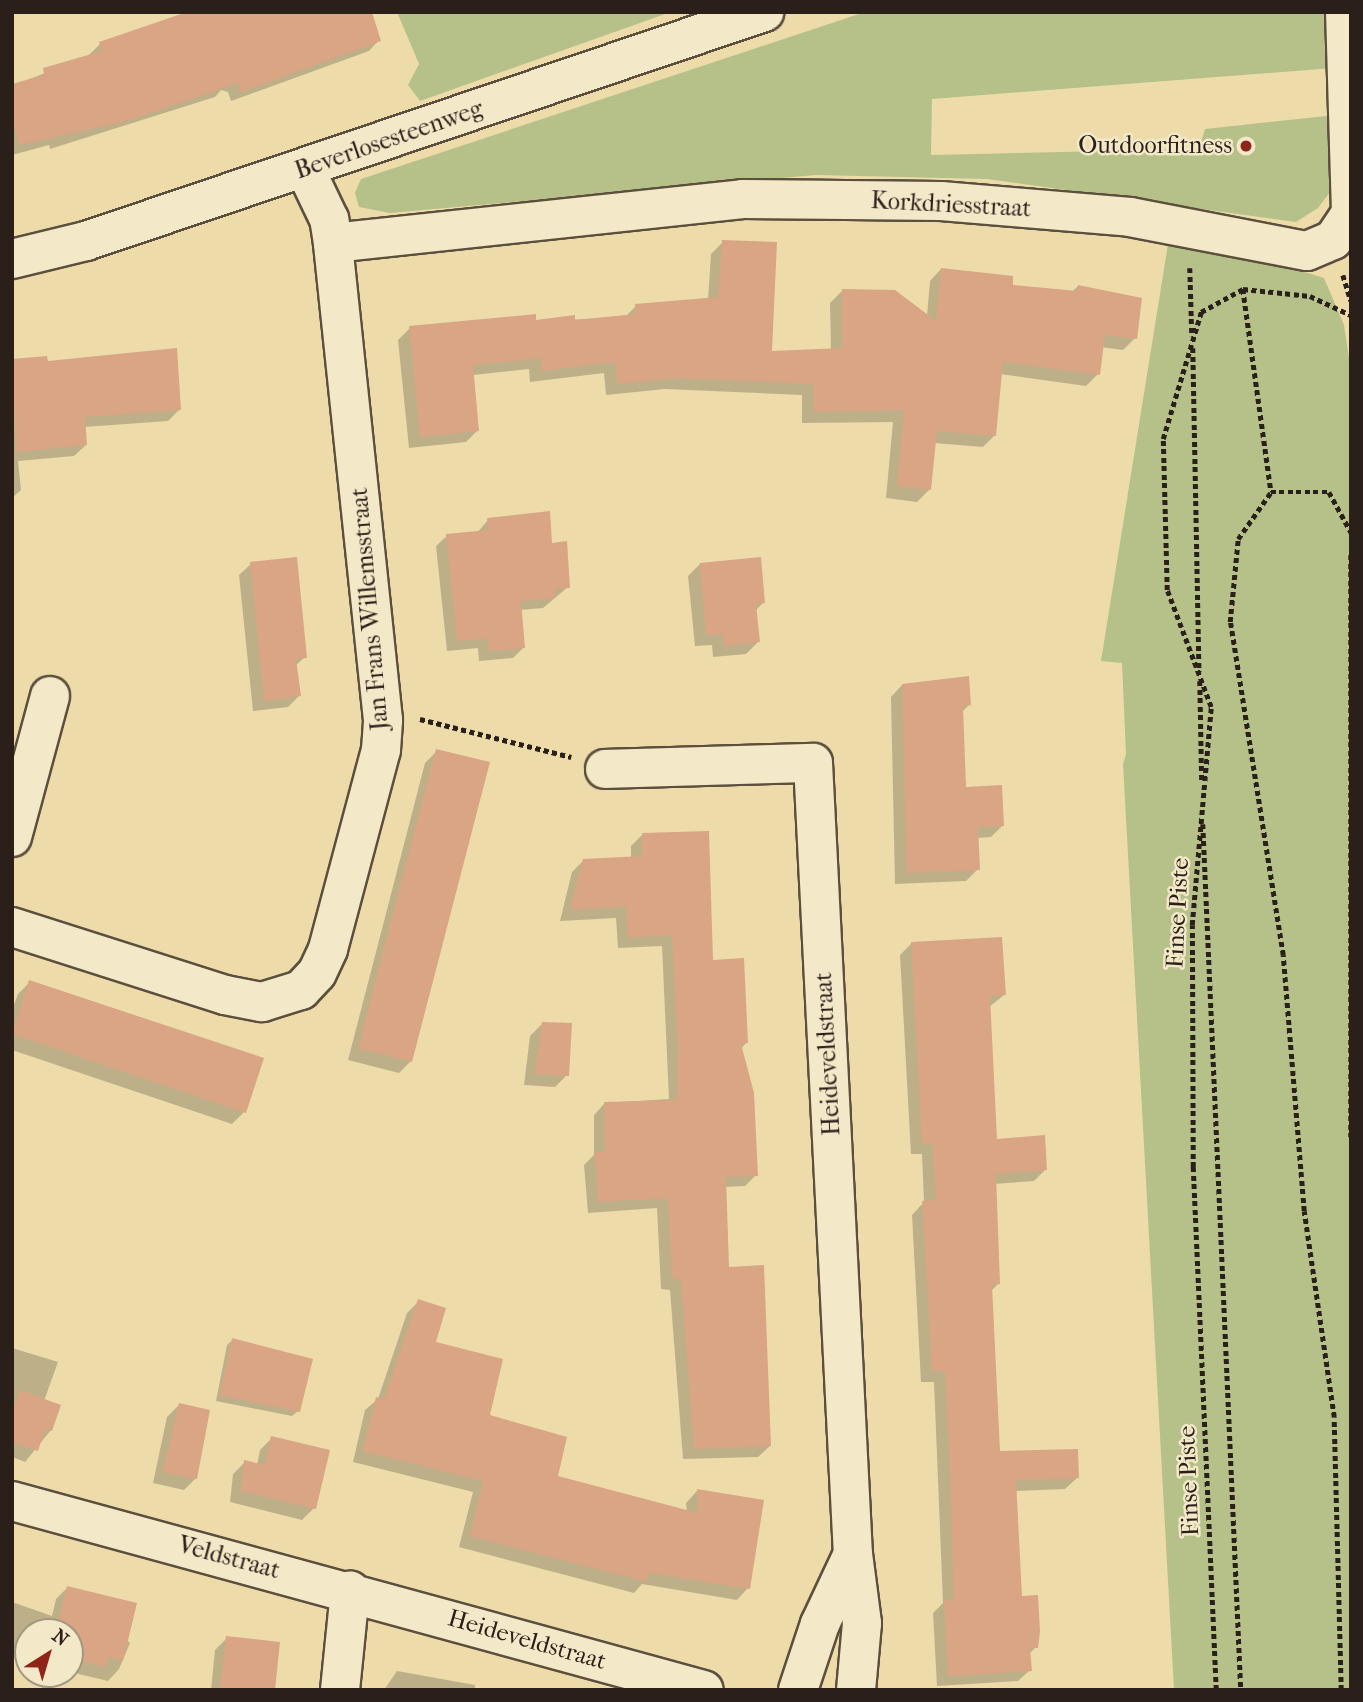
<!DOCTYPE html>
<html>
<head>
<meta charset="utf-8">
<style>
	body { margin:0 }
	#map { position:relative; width:1363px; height:1702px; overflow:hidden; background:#eddcaa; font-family:"IM FELL French Canon",serif }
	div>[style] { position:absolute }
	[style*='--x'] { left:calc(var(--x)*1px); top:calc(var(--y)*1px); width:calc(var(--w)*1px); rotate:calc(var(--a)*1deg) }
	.green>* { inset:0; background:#b6c18a }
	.shadow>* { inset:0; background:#0003 }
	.building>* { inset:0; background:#d9a584 }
	.path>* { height:4.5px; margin-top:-2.25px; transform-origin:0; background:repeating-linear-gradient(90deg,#2b2019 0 5px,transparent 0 8.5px) }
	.roads { filter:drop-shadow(2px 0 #5c4f3d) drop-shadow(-2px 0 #5c4f3d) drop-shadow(0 2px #5c4f3d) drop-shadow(0 -2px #5c4f3d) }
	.minor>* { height:38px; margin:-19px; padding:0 19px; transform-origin:19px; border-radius:19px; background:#f3e8c8 }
	.dots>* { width:19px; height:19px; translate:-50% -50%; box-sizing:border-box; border:4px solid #f3e8c8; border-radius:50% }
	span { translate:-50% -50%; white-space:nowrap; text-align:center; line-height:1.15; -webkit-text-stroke:5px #f3e8c8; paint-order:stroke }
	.street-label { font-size:24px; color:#2b2019 }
	.poi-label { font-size:24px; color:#2b2019 }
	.right { translate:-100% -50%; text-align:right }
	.frame { position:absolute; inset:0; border:14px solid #2b2019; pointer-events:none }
	.north { position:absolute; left:14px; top:1618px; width:70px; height:70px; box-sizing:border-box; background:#f3e8c8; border:2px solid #a39882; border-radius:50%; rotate:37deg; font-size:19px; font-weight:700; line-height:28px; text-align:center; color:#2b2019 }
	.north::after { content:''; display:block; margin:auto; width:24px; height:32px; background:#8f2418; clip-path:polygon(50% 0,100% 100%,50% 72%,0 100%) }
</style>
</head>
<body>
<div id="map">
	<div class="green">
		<i style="clip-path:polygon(397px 12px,671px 12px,420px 101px,408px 85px,419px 64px)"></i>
		<i style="clip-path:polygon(865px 12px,1331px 12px,1334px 68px,932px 99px,931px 155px,1199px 149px,1205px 129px,1335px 115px,1333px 188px,1318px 208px,1296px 222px,987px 179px,816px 175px,390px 213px,359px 207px,355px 193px,361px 179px)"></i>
		<i style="clip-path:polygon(1168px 244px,1279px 264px,1324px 278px,1344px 325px,1351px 371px,1351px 1690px,1174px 1690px,1123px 764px,1126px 754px,1122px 663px,1101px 661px)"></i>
	</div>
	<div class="shadow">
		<i style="clip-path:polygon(379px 40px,369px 51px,231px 101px,228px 92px,221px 90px,215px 97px,50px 149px,49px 145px,12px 155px,12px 86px,88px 56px,100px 44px)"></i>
		<i style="clip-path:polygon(723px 242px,771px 353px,831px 350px,830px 303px,842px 291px,927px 316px,930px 281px,941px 269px,1011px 286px,1072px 292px,1078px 286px,1135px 338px,1123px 350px,1101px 347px,1098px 374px,1086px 386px,1000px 374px,995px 435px,983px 447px,934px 443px,929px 490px,917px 502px,886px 498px,893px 422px,802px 423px,802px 395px,665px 389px,606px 395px,604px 373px,530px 382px,529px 369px,473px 375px,478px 430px,466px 442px,409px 448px,398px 340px,410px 328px,625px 317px,636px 306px,708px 300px,711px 254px)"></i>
		<i style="clip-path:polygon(12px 361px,180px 409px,168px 421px,84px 427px,86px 445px,74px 456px,18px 461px,21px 490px,12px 498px)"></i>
		<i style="clip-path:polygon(488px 520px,550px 545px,568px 587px,543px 608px,520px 610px,524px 647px,513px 658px,479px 661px,478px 648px,447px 651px,436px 546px,447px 536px,477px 533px)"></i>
		<i style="clip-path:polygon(251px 564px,305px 657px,295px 666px,299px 696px,288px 707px,253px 711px,239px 575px)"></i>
		<i style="clip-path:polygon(700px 564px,763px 603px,755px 611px,758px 642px,746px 654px,713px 657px,712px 645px,695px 646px,688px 576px)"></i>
		<i style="clip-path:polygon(902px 685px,969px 705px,962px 712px,964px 788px,1003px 825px,991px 837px,977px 838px,978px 869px,966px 881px,895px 884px,891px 697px)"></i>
		<i style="clip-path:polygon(437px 751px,411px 1061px,399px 1073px,348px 1060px,425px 763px)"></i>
		<i style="clip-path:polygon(642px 835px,711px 962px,746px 1043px,741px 1049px,756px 1175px,745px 1186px,724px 1187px,728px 1269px,770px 1446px,758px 1457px,683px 1459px,670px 1290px,661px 1289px,657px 1208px,588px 1213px,584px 1165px,594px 1155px,594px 1115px,605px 1103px,669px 1099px,662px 946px,618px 948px,616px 918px,560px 921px,572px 872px,584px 860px,631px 858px,631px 846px)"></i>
		<i style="clip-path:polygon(911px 944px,1004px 995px,989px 1007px,995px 1141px,1045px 1170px,1034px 1181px,994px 1184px,998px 1284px,991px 1291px,998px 1453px,1077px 1478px,1065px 1489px,1015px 1491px,1020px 1597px,1036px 1647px,1029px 1654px,1030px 1670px,1018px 1681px,937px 1686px,933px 1613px,943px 1603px,934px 1382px,921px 1382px,912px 1215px,924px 1202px,922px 1154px,911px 1154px,900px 955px)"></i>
		<i style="clip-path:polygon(30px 982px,244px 1112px,232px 1124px,12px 1050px,12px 1010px,18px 994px)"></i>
		<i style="clip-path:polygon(542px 1024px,567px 1075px,555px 1087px,524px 1085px,530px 1036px)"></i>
		<i style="clip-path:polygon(419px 1301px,434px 1344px,487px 1417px,556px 1478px,687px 1512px,686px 1503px,697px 1491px,748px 1588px,737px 1600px,642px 1584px,634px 1593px,459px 1547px,473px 1492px,353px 1462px,365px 1410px,378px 1399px,407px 1313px)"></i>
		<i style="clip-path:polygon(233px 1340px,298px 1411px,292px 1416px,216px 1401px,227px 1345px)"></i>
		<i style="clip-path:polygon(12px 1348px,58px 1362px,44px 1401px,51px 1430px,25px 1462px,12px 1457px)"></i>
		<i style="clip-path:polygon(179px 1405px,196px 1478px,184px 1490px,153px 1483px,167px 1417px)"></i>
		<i style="clip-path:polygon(272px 1438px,314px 1508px,302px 1520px,230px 1502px,233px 1474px,245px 1462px,257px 1465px,260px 1450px)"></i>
		<i style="clip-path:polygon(67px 1588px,130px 1643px,119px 1669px,108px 1681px,70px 1672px,70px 1632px,28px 1632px,28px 1653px,12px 1649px,12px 1602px,52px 1616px,56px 1599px)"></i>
		<i style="clip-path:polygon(227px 1638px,273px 1690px,211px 1690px,215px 1650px)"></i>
		<i style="clip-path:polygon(397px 1671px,475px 1685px,475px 1690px,384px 1690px)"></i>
	</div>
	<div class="building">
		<i style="clip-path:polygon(187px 12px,372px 12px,381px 41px,241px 92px,238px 83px,127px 121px,19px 145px,12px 119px,12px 84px,44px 75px,43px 68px,102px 51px,99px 42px)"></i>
		<i style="clip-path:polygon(722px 240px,777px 242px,772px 351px,842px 348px,842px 289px,895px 290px,936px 321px,941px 268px,1013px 276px,1013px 285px,1077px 291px,1078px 285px,1142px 298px,1137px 339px,1105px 335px,1100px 375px,1003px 362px,996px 436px,937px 431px,931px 490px,897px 486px,904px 410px,814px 412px,813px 384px,678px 378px,617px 384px,615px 362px,542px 371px,541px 358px,473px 365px,479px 431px,420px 437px,409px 326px,536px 314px,536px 320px,575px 315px,575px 320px,636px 314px,635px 304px,718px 297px)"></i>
		<i style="clip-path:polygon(177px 348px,181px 410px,85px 417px,87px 445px,16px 452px,12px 359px,47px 356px,48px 361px)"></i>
		<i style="clip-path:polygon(550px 511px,552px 543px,567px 541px,570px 588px,555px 589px,555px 598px,521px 601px,525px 648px,489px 651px,488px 638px,457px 641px,446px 534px,488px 530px,487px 518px)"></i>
		<i style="clip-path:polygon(297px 557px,307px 658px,296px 659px,301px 696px,264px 701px,250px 562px)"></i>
		<i style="clip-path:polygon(761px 557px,765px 603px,756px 604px,760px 642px,724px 646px,723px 634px,706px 635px,700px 563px)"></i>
		<i style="clip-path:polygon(969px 676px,971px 705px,963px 706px,966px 787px,1002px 785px,1004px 826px,978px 827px,980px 870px,907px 873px,902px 684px)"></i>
		<i style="clip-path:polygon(436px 749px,490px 762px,412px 1062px,358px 1048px)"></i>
		<i style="clip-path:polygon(709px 831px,713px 960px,744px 958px,748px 1043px,741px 1044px,754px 1093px,758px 1176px,726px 1177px,729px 1267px,764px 1265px,771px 1446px,694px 1449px,681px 1279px,672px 1278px,668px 1198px,598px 1202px,595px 1152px,605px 1152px,604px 1102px,677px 1100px,678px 1051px,672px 935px,628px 938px,626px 907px,570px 910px,583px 859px,642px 856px,642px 833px)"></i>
		<i style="clip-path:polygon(1002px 937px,1006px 995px,990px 996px,997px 1139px,1045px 1135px,1047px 1170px,996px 1174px,1000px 1284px,992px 1285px,1000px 1451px,1078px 1449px,1079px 1478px,1016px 1480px,1022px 1596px,1038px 1595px,1040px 1632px,1038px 1648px,1030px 1648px,1032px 1671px,948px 1676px,944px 1600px,954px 1599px,950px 1474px,945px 1371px,932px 1371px,922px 1201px,936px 1200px,932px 1143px,922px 1143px,911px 942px)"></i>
		<i style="clip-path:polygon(29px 980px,264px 1058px,246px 1113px,12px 1034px)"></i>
		<i style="clip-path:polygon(542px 1022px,572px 1023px,569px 1076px,535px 1074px)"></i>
		<i style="clip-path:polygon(418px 1299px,446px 1308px,436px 1342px,503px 1359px,490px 1415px,567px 1437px,558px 1476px,698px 1513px,697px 1489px,764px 1500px,750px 1589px,649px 1573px,647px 1582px,470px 1536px,483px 1481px,363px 1451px,376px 1397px,384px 1399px)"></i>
		<i style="clip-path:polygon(232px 1338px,313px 1359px,300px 1412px,220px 1395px)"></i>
		<i style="clip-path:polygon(20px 1390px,61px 1405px,52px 1431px,45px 1429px,38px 1451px,12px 1442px,12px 1412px)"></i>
		<i style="clip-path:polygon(179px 1403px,210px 1410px,197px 1479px,163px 1472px)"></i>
		<i style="clip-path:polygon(271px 1436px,330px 1450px,316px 1509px,241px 1491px,244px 1460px,265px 1465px)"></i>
		<i style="clip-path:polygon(67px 1586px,137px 1603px,123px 1661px,108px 1657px,106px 1667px,70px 1658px,70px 1632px,56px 1632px)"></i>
		<i style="clip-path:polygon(226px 1636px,280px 1642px,275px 1690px,220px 1690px)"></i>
	</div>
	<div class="path">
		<i style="--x:1190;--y:268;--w:68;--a:88.3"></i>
		<i style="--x:1343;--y:275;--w:27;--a:73"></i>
		<i style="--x:1243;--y:289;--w:205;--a:82.1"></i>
		<i style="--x:1193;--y:348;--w:324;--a:88.9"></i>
		<i style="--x:1351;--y:555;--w:582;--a:90"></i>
		<i style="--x:1200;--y:681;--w:100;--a:88.9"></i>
		<i style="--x:420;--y:719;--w:156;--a:14.1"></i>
		<i style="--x:1203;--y:824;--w:867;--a:87.49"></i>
		<i style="--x:1216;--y:1690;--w:524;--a:-92.52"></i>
		<i style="--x:1193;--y:1167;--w:242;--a:-90.2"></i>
		<i style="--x:1192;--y:925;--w:219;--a:-85"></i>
		<i style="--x:1211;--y:707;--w:125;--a:-110.6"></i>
		<i style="--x:1167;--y:590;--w:151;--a:-91.5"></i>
		<i style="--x:1163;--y:439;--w:133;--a:-73.3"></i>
		<i style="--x:1201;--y:312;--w:48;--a:-28.7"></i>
		<i style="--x:1243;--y:289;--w:67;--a:6"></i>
		<i style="--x:1310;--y:296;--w:45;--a:24.9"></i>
		<i style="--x:1341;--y:1690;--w:273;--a:-91.5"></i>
		<i style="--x:1334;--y:1417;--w:208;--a:-98.3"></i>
		<i style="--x:1304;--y:1211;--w:257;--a:-94.7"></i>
		<i style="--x:1283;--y:955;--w:337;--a:-99"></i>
		<i style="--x:1230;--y:622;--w:83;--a:-84.5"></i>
		<i style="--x:1238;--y:539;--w:57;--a:-54.9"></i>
		<i style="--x:1271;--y:492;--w:58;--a:0"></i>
		<i style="--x:1329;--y:492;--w:46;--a:61.2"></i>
	</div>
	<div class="roads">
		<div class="minor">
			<i style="--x:333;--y:243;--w:412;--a:-6.1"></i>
			<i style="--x:743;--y:199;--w:198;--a:0.6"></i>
			<i style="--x:941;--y:201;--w:190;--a:4.8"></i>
			<i style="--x:1130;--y:217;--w:180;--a:10.9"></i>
			<i style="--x:1307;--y:251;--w:28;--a:-23"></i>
			<i style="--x:1333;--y:240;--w:32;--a:-56"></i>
			<i style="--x:1351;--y:213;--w:201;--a:-91.7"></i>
			<i style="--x:12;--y:259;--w:76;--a:-13.7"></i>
			<i style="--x:86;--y:241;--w:716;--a:-18.66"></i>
			<i style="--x:605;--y:769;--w:208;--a:-1.7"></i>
			<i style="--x:813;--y:763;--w:792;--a:87.11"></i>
			<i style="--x:853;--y:1554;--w:70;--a:82.6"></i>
			<i style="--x:862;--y:1623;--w:67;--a:95.1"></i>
			<i style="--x:12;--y:837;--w:146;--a:-74.9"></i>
			<i style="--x:12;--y:927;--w:224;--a:17.7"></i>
			<i style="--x:225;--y:995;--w:38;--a:11"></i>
			<i style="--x:262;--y:1002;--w:41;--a:-17.1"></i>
			<i style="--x:301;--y:990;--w:23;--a:-47"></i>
			<i style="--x:317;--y:973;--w:26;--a:-65"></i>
			<i style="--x:328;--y:949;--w:206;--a:-75.1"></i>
			<i style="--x:381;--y:750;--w:30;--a:-86"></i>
			<i style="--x:383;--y:720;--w:480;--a:-96"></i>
			<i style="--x:333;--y:243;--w:24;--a:-99"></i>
			<i style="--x:329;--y:219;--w:55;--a:-115.6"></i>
			<i style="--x:12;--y:1501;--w:717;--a:15.28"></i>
			<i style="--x:340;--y:1690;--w:100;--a:-84.2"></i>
			<i style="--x:798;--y:1690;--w:70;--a:-71.6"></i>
			<i style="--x:820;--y:1624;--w:77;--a:-64.8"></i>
		</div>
	</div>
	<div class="dots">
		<i style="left:1246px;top:146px;background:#8f2418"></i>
	</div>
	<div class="street-label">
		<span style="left:389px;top:140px;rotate:-19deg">Beverlosesteenweg</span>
		<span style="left:951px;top:205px;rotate:3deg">Korkdriesstraat</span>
		<span style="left:370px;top:609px;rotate:-95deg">Jan Frans Willemsstraat</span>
		<span style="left:1178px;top:913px;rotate:-87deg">Finse Piste</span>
		<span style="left:828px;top:1054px;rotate:-93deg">Heideveldstraat</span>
		<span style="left:1189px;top:1481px;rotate:-92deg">Finse Piste</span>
		<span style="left:229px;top:1558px;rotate:15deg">Veldstraat</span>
		<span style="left:527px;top:1640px;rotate:16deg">Heideveldstraat</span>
	</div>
	<div class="poi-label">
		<span class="right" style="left:1232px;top:146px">Outdoorfitness</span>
	</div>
	<div class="frame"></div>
	<div class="north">N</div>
</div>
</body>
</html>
